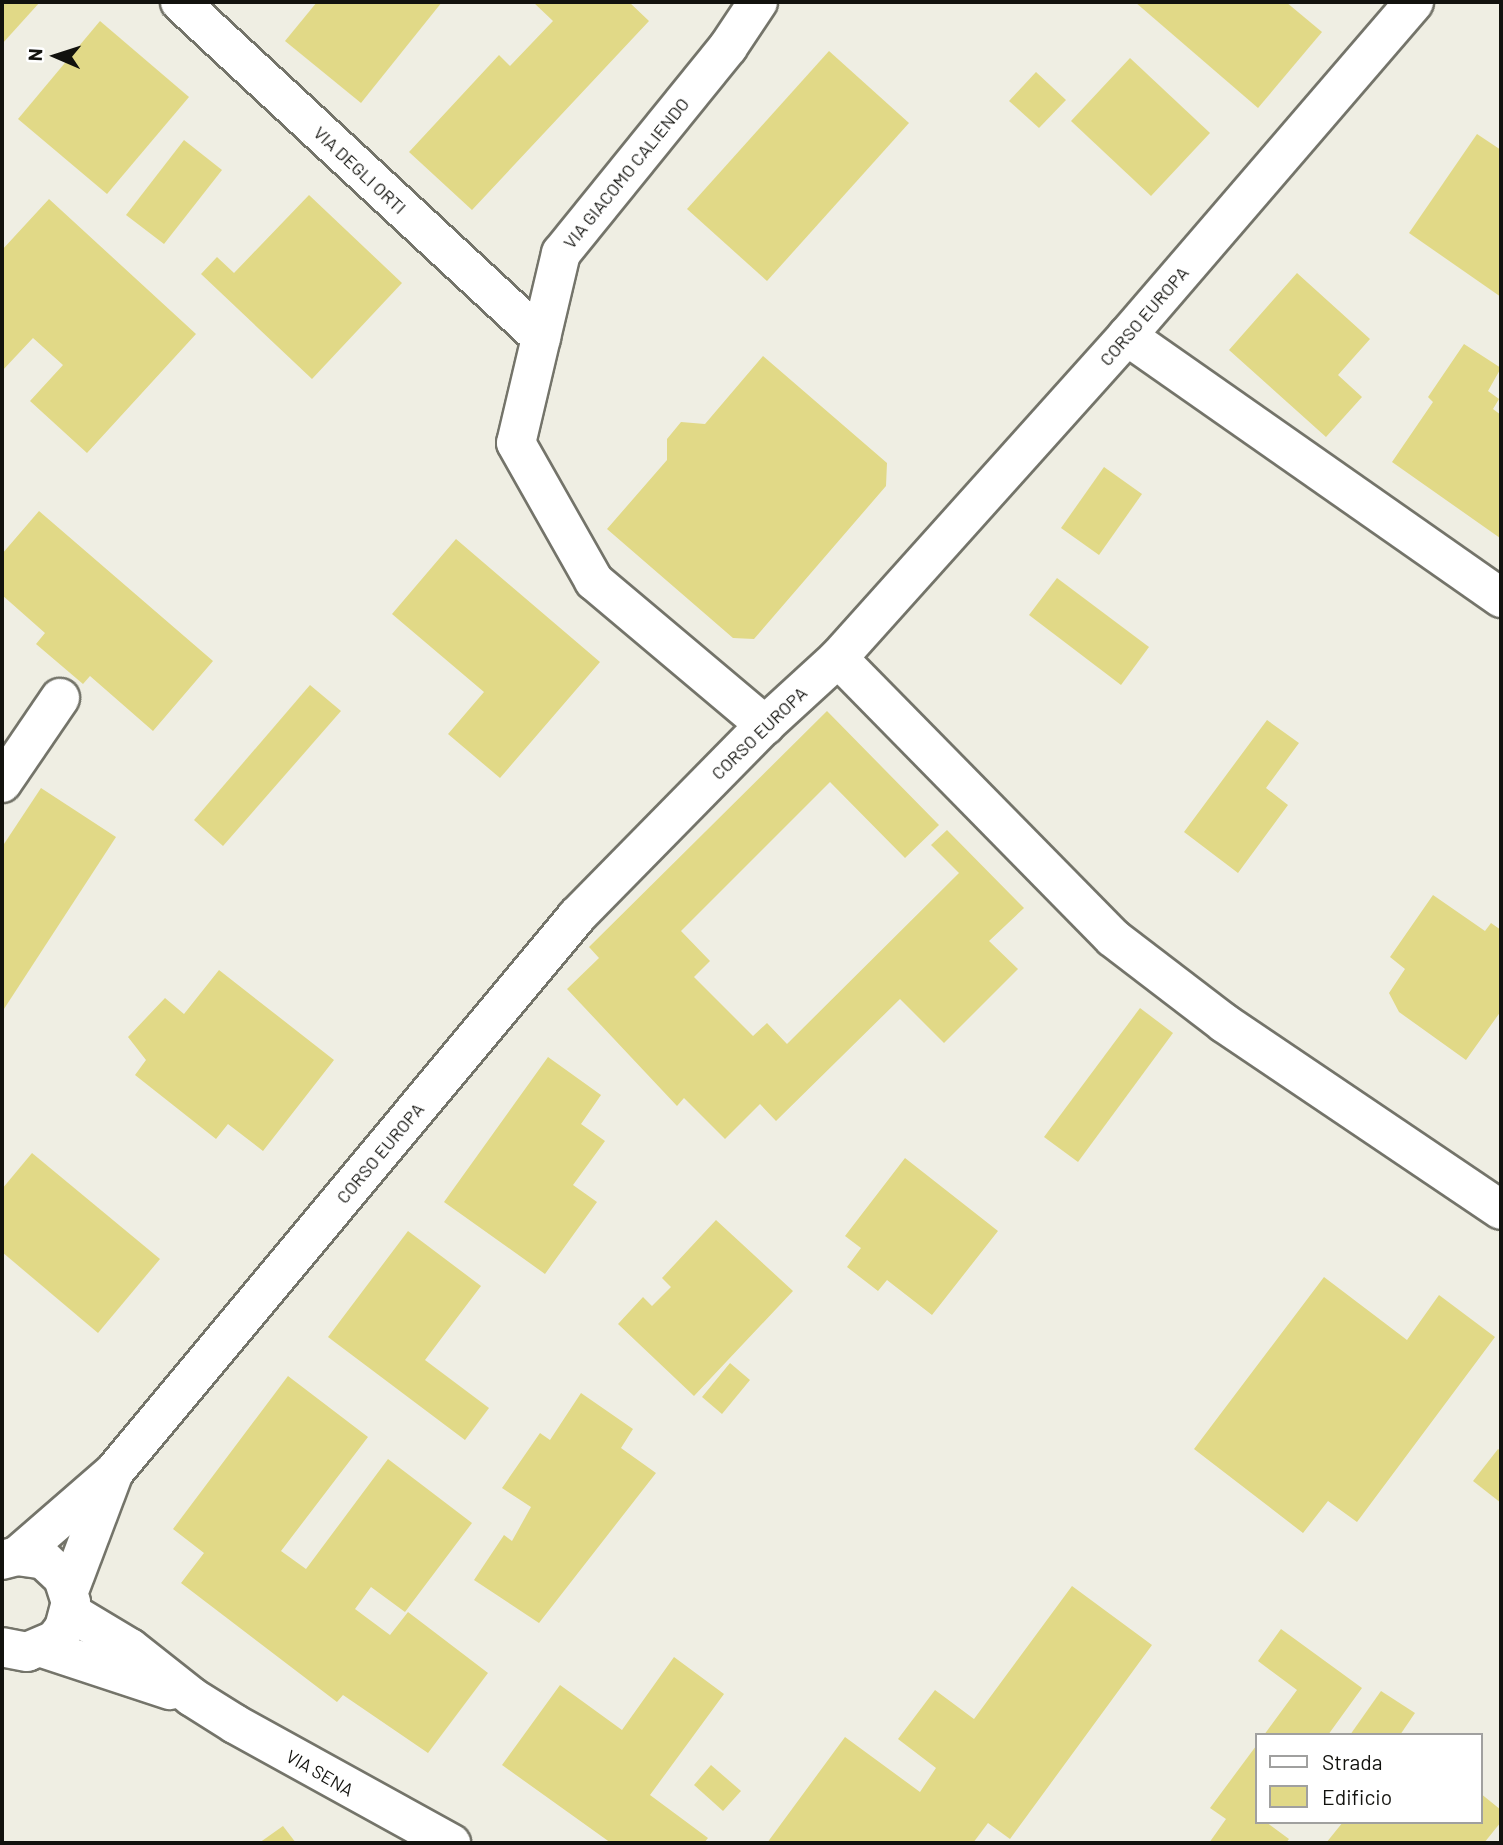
<!DOCTYPE html>
<html>
<head>
<meta charset="utf-8">
<style>
	body { margin:0 }
	#map { position:relative; width:1503px; height:1845px; overflow:hidden; background:#efeee3; font-family:Barlow,sans-serif }
	div>[style] { position:absolute }
	[style*='--x'] { left:calc(var(--x)*1px); top:calc(var(--y)*1px); width:calc(var(--w)*1px); rotate:calc(var(--a)*1deg) }
	.building>* { inset:0; background:#e1d987 }
	.roads { filter:drop-shadow(2px 0 #74746a) drop-shadow(-2px 0 #74746a) drop-shadow(0 2px #74746a) drop-shadow(0 -2px #74746a) }
	.minor>* { height:38px; margin:-19px; padding:0 19px; transform-origin:19px; border-radius:19px; background:#fff }
	.major>* { height:38px; margin:-19px; padding:0 19px; transform-origin:19px; border-radius:19px; background:#fff }
	span { translate:-50% -50%; white-space:nowrap; text-align:center; line-height:1.15; -webkit-text-stroke:5px #fff; paint-order:stroke }
	.street-label { font-size:18px; color:#12120e }
	.frame { position:absolute; inset:0; border:4px solid #12120e; pointer-events:none }
	.legend { position:absolute; left:1255px; top:1733px; width:228px; height:91px; box-sizing:border-box; background:#fff; border:2px solid #a0a09f; margin:0; padding:9px 12px; list-style:none; font-size:21px; color:#12120e }
	.legend li { display:flex; align-items:center; gap:14px; height:35px }
	.legend b { width:35px; border:2px solid #a0a09f }
	.north { position:absolute; left:21px; top:21px; width:70px; height:70px; -webkit-text-stroke:5px #fff; paint-order:stroke; rotate:273deg; font-size:19px; font-weight:700; line-height:28px; text-align:center; color:#12120e }
	.north::after { content:''; display:block; margin:auto; width:24px; height:32px; background:#12120e; clip-path:polygon(50% 0,100% 100%,50% 72%,0 100%) }
</style>
</head>
<body>
<div id="map">
	<div class="building">
		<i style="clip-path:polygon(2px 2px,40px 2px,2px 44px)"></i>
		<i style="clip-path:polygon(317px 2px,442px 2px,361px 103px,285px 41px)"></i>
		<i style="clip-path:polygon(533px 2px,629px 2px,649px 21px,472px 210px,409px 152px,499px 55px,510px 66px,553px 21px)"></i>
		<i style="clip-path:polygon(1135px 2px,1286px 2px,1322px 32px,1258px 108px)"></i>
		<i style="clip-path:polygon(100px 21px,189px 97px,107px 194px,18px 119px)"></i>
		<i style="clip-path:polygon(829px 51px,909px 123px,767px 281px,687px 209px)"></i>
		<i style="clip-path:polygon(1130px 58px,1210px 133px,1151px 196px,1071px 121px)"></i>
		<i style="clip-path:polygon(1036px 72px,1066px 100px,1039px 128px,1009px 101px)"></i>
		<i style="clip-path:polygon(1477px 134px,1501px 150px,1501px 297px,1409px 233px)"></i>
		<i style="clip-path:polygon(184px 140px,222px 170px,164px 244px,126px 215px)"></i>
		<i style="clip-path:polygon(309px 195px,402px 283px,312px 379px,201px 274px,217px 257px,234px 273px)"></i>
		<i style="clip-path:polygon(49px 199px,196px 334px,87px 453px,30px 401px,63px 365px,33px 338px,2px 371px,2px 250px)"></i>
		<i style="clip-path:polygon(1297px 273px,1370px 339px,1338px 375px,1362px 397px,1326px 437px,1229px 350px)"></i>
		<i style="clip-path:polygon(1464px 344px,1501px 368px,1488px 391px,1499px 399px,1493px 409px,1501px 415px,1500px 538px,1392px 462px,1433px 402px,1428px 397px)"></i>
		<i style="clip-path:polygon(763px 356px,887px 463px,886px 486px,754px 639px,733px 638px,607px 529px,667px 460px,667px 439px,681px 422px,705px 424px)"></i>
		<i style="clip-path:polygon(1104px 467px,1142px 494px,1099px 555px,1061px 528px)"></i>
		<i style="clip-path:polygon(39px 511px,213px 661px,153px 731px,90px 676px,83px 684px,36px 644px,45px 633px,2px 595px,2px 554px)"></i>
		<i style="clip-path:polygon(456px 539px,600px 662px,500px 778px,448px 734px,484px 692px,392px 614px)"></i>
		<i style="clip-path:polygon(1057px 578px,1149px 647px,1121px 685px,1029px 615px)"></i>
		<i style="clip-path:polygon(310px 685px,341px 711px,223px 846px,194px 820px)"></i>
		<i style="clip-path:polygon(827px 711px,939px 825px,905px 858px,830px 782px,681px 931px,710px 961px,694px 977px,753px 1036px,767px 1023px,787px 1044px,959px 873px,931px 845px,947px 830px,1024px 908px,989px 941px,1018px 969px,944px 1043px,900px 999px,776px 1121px,760px 1104px,725px 1139px,684px 1098px,677px 1106px,567px 989px,599px 958px,589px 947px)"></i>
		<i style="clip-path:polygon(1267px 720px,1299px 743px,1266px 788px,1288px 805px,1238px 873px,1184px 832px)"></i>
		<i style="clip-path:polygon(41px 788px,116px 837px,2px 1012px,2px 847px)"></i>
		<i style="clip-path:polygon(1433px 895px,1485px 931px,1491px 923px,1501px 930px,1501px 1011px,1466px 1060px,1399px 1012px,1389px 993px,1405px 969px,1390px 957px)"></i>
		<i style="clip-path:polygon(219px 970px,334px 1060px,263px 1151px,228px 1124px,216px 1139px,135px 1075px,146px 1060px,128px 1037px,165px 998px,184px 1014px)"></i>
		<i style="clip-path:polygon(1140px 1008px,1173px 1033px,1078px 1162px,1044px 1137px)"></i>
		<i style="clip-path:polygon(548px 1057px,601px 1095px,581px 1124px,605px 1141px,573px 1185px,597px 1202px,545px 1274px,444px 1202px)"></i>
		<i style="clip-path:polygon(32px 1153px,160px 1259px,98px 1333px,2px 1252px,2px 1189px)"></i>
		<i style="clip-path:polygon(905px 1158px,998px 1231px,932px 1315px,887px 1280px,878px 1291px,847px 1267px,861px 1248px,845px 1236px)"></i>
		<i style="clip-path:polygon(716px 1220px,793px 1291px,694px 1396px,618px 1324px,643px 1297px,652px 1306px,671px 1287px,662px 1278px)"></i>
		<i style="clip-path:polygon(408px 1231px,481px 1286px,425px 1360px,489px 1408px,465px 1440px,328px 1337px)"></i>
		<i style="clip-path:polygon(1324px 1277px,1407px 1340px,1439px 1295px,1495px 1337px,1357px 1522px,1328px 1501px,1303px 1533px,1194px 1449px)"></i>
		<i style="clip-path:polygon(730px 1363px,750px 1380px,722px 1414px,702px 1397px)"></i>
		<i style="clip-path:polygon(288px 1376px,368px 1437px,281px 1551px,306px 1569px,388px 1459px,472px 1523px,405px 1612px,371px 1587px,355px 1609px,390px 1635px,408px 1612px,488px 1673px,428px 1753px,343px 1695px,337px 1702px,181px 1583px,204px 1553px,173px 1529px)"></i>
		<i style="clip-path:polygon(581px 1393px,633px 1429px,621px 1448px,656px 1473px,539px 1623px,474px 1580px,504px 1535px,512px 1541px,531px 1507px,502px 1488px,540px 1433px,550px 1440px)"></i>
		<i style="clip-path:polygon(1498px 1449px,1501px 1451px,1501px 1503px,1473px 1481px)"></i>
		<i style="clip-path:polygon(1072px 1586px,1152px 1645px,1010px 1839px,988px 1823px,973px 1843px,767px 1843px,845px 1737px,920px 1792px,936px 1768px,898px 1739px,935px 1690px,974px 1719px)"></i>
		<i style="clip-path:polygon(1281px 1629px,1362px 1688px,1328px 1735px,1264px 1735px,1297px 1690px,1258px 1661px)"></i>
		<i style="clip-path:polygon(674px 1657px,724px 1694px,650px 1795px,708px 1838px,704px 1843px,611px 1843px,502px 1765px,560px 1685px,622px 1730px)"></i>
		<i style="clip-path:polygon(1381px 1691px,1415px 1713px,1400px 1735px,1350px 1735px)"></i>
		<i style="clip-path:polygon(1256px 1746px,1256px 1822px,1266px 1822px,1289px 1839px,1286px 1843px,1209px 1843px,1226px 1819px,1210px 1808px)"></i>
		<i style="clip-path:polygon(711px 1765px,741px 1791px,723px 1811px,694px 1785px)"></i>
		<i style="clip-path:polygon(1480px 1793px,1501px 1810px,1501px 1822px,1484px 1843px,1326px 1843px,1343px 1822px,1480px 1822px)"></i>
		<i style="clip-path:polygon(283px 1826px,296px 1843px,259px 1843px)"></i>
	</div>
	<div class="roads">
		<div class="minor">
			<i style="--x:180;--y:2;--w:493;--a:42.9"></i>
			<i style="--x:758;--y:2;--w:54;--a:123.7"></i>
			<i style="--x:728;--y:47;--w:265;--a:129"></i>
			<i style="--x:561;--y:253;--w:195;--a:103.3"></i>
			<i style="--x:516;--y:443;--w:159;--a:60.5"></i>
			<i style="--x:594;--y:581;--w:224;--a:40.1"></i>
			<i style="--x:1127;--y:336;--w:457;--a:35"></i>
			<i style="--x:838;--y:658;--w:392;--a:45.5"></i>
			<i style="--x:1113;--y:938;--w:140;--a:37.4"></i>
			<i style="--x:1224;--y:1023;--w:334;--a:34"></i>
			<i style="--x:2;--y:783;--w:103;--a:-55.7"></i>
			<i style="--x:70;--y:1612;--w:70;--a:31"></i>
			<i style="--x:130;--y:1648;--w:79;--a:38.3"></i>
			<i style="--x:192;--y:1697;--w:51;--a:32.1"></i>
			<i style="--x:235;--y:1724;--w:247;--a:28.9"></i>
			<i style="--x:42;--y:1648;--w:135;--a:18.2"></i>
		</div>
		<div class="major">
			<i style="--x:17;--y:1556;--w:128;--a:-40.9"></i>
			<i style="--x:114;--y:1472;--w:724;--a:-50.21"></i>
			<i style="--x:577;--y:916;--w:268;--a:-45.5"></i>
			<i style="--x:765;--y:725;--w:99;--a:-42.5"></i>
			<i style="--x:838;--y:658;--w:433;--a:-48.1"></i>
			<i style="--x:1127;--y:336;--w:440;--a:-49.3"></i>
			<i style="--x:2;--y:1560;--w:16;--a:-15"></i>
			<i style="--x:17;--y:1556;--w:27;--a:8"></i>
			<i style="--x:44;--y:1560;--w:26;--a:43"></i>
			<i style="--x:63;--y:1578;--w:25;--a:72"></i>
			<i style="--x:71;--y:1602;--w:27;--a:105"></i>
			<i style="--x:64;--y:1628;--w:15;--a:127"></i>
			<i style="--x:55;--y:1640;--w:30;--a:157"></i>
			<i style="--x:27;--y:1652;--w:25;--a:-169"></i>
			<i style="--x:69;--y:1591;--w:127;--a:-69.3"></i>
		</div>
	</div>
	<div class="street-label">
		<span style="left:360px;top:170px;rotate:43deg">VIA DEGLI ORTI</span>
		<span style="left:626px;top:173px;rotate:-51deg">VIA GIACOMO CALIENDO</span>
		<span style="left:1144px;top:316px;rotate:-49deg">CORSO EUROPA</span>
		<span style="left:759px;top:733px;rotate:-44deg">CORSO EUROPA</span>
		<span style="left:380px;top:1153px;rotate:-50deg">CORSO EUROPA</span>
		<span style="left:320px;top:1773px;rotate:30deg">VIA SENA</span>
	</div>
	<div class="frame"></div>
	<ul class="legend">
	<li><b style="height:9px;background:#fff"></b>Strada</li>
	<li><b style="height:19px;background:#e1d987"></b>Edificio</li>
	</ul>
	<div class="north">N</div>
</div>
</body>
</html>
